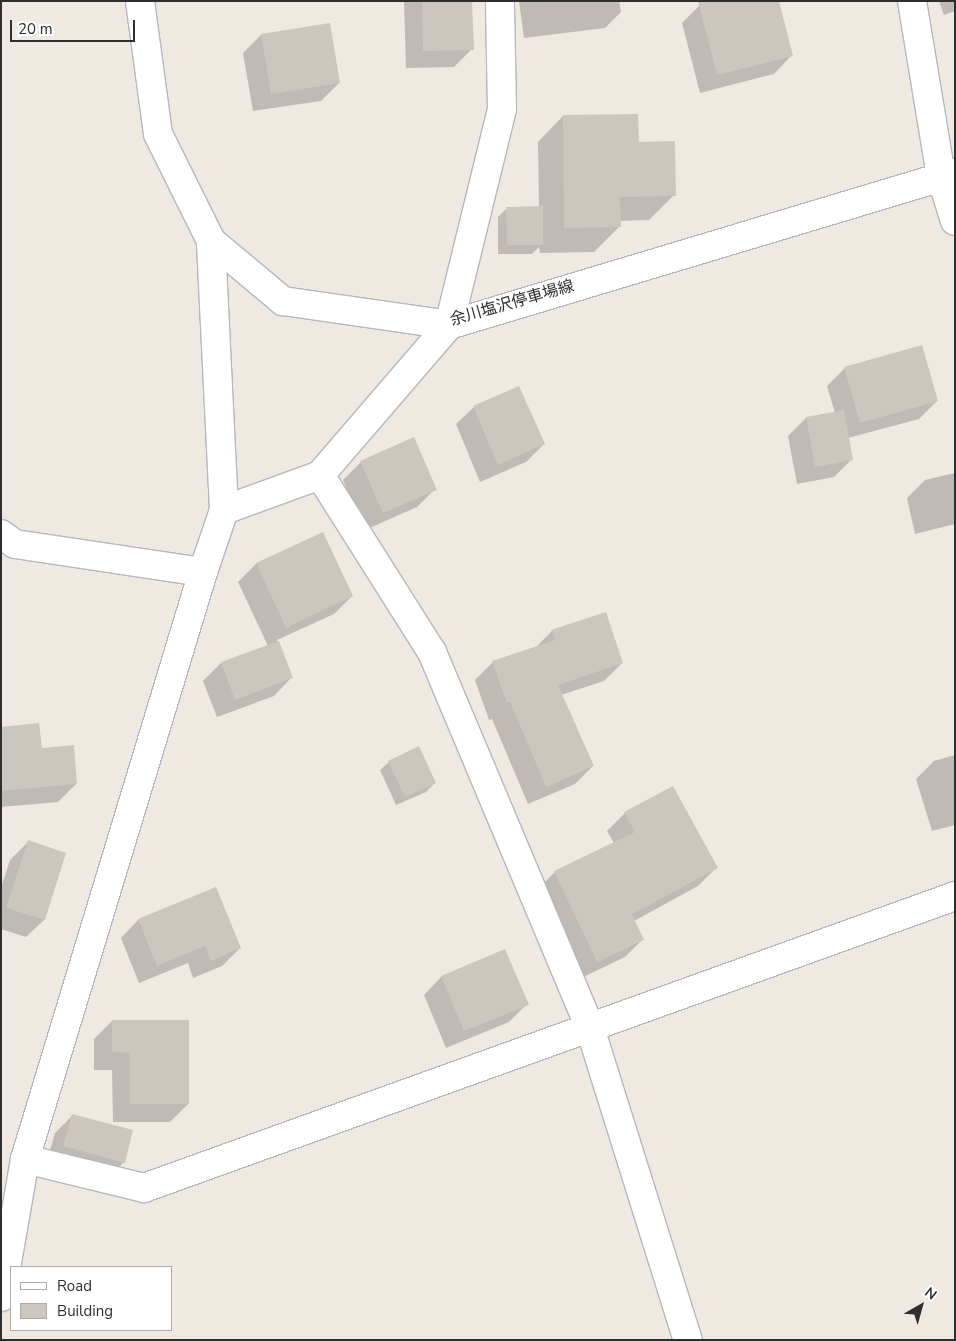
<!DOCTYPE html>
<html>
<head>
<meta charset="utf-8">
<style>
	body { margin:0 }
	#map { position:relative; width:956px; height:1341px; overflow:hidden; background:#efe9e1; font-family:"Nunito Sans","Noto Sans JP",sans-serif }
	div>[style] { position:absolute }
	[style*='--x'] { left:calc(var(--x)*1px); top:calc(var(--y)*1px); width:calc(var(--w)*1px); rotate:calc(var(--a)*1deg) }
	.shadow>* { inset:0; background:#0003 }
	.building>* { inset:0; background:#cbc7bf }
	.roads { filter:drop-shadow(1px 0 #b4b7c1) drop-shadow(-1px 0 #b4b7c1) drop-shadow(0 1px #b4b7c1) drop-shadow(0 -1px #b4b7c1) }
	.street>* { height:28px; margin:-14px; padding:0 14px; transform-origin:14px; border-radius:14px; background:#fff }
	.secondary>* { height:28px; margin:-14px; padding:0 14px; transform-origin:14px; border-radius:14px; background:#fff }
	span { translate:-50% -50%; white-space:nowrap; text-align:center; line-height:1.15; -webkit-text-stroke:4px #fff; paint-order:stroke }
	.street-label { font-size:16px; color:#2e2e2e }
	.frame { position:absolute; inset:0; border:2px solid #2e2e2e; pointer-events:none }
	.legend { position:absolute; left:10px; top:1266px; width:162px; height:65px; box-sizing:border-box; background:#fff; border:1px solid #ababab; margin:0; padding:6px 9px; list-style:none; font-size:15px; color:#2e2e2e }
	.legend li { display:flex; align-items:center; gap:10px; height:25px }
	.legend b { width:25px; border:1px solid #ababab }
	.north { position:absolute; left:896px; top:1281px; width:50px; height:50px; -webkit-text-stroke:4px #fff; paint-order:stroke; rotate:38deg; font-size:14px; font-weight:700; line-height:20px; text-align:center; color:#2e2e2e }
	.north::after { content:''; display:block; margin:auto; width:18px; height:22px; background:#2e2e2e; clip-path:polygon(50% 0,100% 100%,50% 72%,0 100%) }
	.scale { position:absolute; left:10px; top:20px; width:125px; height:22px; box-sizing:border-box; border:2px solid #2e2e2e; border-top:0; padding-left:6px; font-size:15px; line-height:18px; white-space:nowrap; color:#2e2e2e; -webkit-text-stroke:4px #fff; paint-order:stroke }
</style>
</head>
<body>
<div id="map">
	<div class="shadow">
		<i style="clip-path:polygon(404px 1px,471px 1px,472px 49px,454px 67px,406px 68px)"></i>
		<i style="clip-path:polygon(519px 1px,619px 1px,621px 12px,605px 28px,524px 38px)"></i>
		<i style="clip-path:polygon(939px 1px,955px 1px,955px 11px,944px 15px)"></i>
		<i style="clip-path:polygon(700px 5px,791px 56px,774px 74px,700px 93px,682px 23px)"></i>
		<i style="clip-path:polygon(261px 35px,339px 83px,321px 101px,253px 111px,243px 53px)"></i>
		<i style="clip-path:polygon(563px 116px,637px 143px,674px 195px,649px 220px,619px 221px,619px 227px,594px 252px,540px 253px,539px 247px,532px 254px,498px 254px,498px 217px,507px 208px,539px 208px,538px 142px)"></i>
		<i style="clip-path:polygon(845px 368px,937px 401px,919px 419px,848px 438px,852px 459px,834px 477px,797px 484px,788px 436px,806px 418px,835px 413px,827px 386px)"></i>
		<i style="clip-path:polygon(474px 407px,544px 444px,526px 462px,480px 482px,456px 424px)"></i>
		<i style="clip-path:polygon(361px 462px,435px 489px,417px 507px,365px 530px,343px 480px)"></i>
		<i style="clip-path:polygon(955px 473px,955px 524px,915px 534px,907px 498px,925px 480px)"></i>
		<i style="clip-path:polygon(322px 534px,352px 596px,334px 614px,277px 640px,291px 678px,274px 696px,217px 717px,203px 681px,221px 663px,268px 646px,238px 582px,256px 564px)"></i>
		<i style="clip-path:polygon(552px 631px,622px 663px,604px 681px,561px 695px,593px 766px,575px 784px,528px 804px,492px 719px,489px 720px,475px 680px,493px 662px,536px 647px)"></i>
		<i style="clip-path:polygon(1px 728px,41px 749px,76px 784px,58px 802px,1px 807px)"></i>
		<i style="clip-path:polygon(955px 755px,955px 825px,932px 831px,916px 779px,934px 761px)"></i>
		<i style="clip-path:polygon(389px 762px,435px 783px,426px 792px,396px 805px,380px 770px)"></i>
		<i style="clip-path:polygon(625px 813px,716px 868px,698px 886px,634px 921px,643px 939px,625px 957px,579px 979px,537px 890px,555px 872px,614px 843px,607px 831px)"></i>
		<i style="clip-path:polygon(28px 842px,64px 853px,44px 920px,26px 937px,1px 929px,1px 888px,10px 860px)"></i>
		<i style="clip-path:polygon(216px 888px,240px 948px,222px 966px,193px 978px,188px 963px,139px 983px,121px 938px,138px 920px)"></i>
		<i style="clip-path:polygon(504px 951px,527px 1004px,509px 1022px,446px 1048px,424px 995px,441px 977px)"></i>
		<i style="clip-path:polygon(112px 1021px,188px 1104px,170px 1122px,113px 1122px,112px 1070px,94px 1070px,94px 1039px)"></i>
		<i style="clip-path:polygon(73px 1115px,124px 1162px,106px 1180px,46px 1164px,55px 1133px)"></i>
	</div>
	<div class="building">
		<i style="clip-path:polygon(422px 1px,472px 1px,474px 50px,423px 51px)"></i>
		<i style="clip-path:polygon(698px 1px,779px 1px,793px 56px,717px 75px)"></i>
		<i style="clip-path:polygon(330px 23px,340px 83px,271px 94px,261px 34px)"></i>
		<i style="clip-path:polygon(638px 114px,639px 142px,675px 141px,676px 196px,620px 197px,621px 227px,564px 228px,563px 115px)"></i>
		<i style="clip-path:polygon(543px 206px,543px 245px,507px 245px,506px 207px)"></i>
		<i style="clip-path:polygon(922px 345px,938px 401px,860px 423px,844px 367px)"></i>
		<i style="clip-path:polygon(519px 386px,545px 444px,498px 465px,473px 406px)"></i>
		<i style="clip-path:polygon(844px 410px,853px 460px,815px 467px,806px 417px)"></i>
		<i style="clip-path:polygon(414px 437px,437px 490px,383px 513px,360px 461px)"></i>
		<i style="clip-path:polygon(323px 532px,353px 596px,286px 628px,256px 563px)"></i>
		<i style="clip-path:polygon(606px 612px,623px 663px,558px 685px,594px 766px,546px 787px,510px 702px,507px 703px,492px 661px,555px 640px,551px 630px)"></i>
		<i style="clip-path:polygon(279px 641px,293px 678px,235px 700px,221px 662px)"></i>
		<i style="clip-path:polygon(39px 723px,42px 748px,74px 745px,77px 784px,1px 791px,1px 727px)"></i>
		<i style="clip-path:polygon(419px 746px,436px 783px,405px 797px,388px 761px)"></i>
		<i style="clip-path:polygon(673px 786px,718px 868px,632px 914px,644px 940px,597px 962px,554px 871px,635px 832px,624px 812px)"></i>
		<i style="clip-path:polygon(28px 840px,66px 853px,45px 920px,6px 908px)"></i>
		<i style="clip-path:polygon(216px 887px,241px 948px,211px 961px,205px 946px,157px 966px,138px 919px)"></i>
		<i style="clip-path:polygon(505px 949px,529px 1005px,464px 1031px,441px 976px)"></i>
		<i style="clip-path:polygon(112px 1020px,189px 1020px,189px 1104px,130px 1104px,130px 1053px,112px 1052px)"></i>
		<i style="clip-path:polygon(72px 1114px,133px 1130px,125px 1163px,63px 1146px)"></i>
	</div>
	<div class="roads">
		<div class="street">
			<i style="--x:912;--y:1;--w:177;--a:80.6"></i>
			<i style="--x:941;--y:176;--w:47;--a:72.7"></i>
			<i style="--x:320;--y:475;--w:209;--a:57.7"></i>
			<i style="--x:432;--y:652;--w:408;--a:67.2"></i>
			<i style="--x:590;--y:1028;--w:327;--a:72.6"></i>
			<i style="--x:224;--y:510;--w:102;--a:-20"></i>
			<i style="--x:320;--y:475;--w:198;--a:-49.3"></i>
			<i style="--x:449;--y:325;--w:222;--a:-76.2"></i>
			<i style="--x:502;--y:109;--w:108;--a:-91.1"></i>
			<i style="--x:1;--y:534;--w:17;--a:36"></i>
			<i style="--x:15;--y:544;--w:190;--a:8.5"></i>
			<i style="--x:25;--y:1159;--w:122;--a:13.7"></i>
			<i style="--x:144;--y:1188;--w:862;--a:-19.8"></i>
			<i style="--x:1;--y:1297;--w:140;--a:-80.1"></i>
			<i style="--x:25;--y:1159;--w:613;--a:-73.13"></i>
			<i style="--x:203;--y:572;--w:65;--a:-71.3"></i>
			<i style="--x:224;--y:510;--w:269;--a:-92.8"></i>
		</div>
		<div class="secondary">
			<i style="--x:140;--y:1;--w:134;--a:82.3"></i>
			<i style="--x:158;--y:134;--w:119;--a:63.6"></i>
			<i style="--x:211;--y:241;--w:94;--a:39.8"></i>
			<i style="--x:283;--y:301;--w:168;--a:8.2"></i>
			<i style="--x:449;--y:325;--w:528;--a:-16.72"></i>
		</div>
	</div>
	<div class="street-label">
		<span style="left:512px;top:303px;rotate:-16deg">余川塩沢停車場線</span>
	</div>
	<div class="frame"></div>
	<ul class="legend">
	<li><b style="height:6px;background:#fff"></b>Road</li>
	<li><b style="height:14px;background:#cbc7bf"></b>Building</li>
	</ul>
	<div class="north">N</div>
	<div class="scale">20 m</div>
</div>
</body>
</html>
